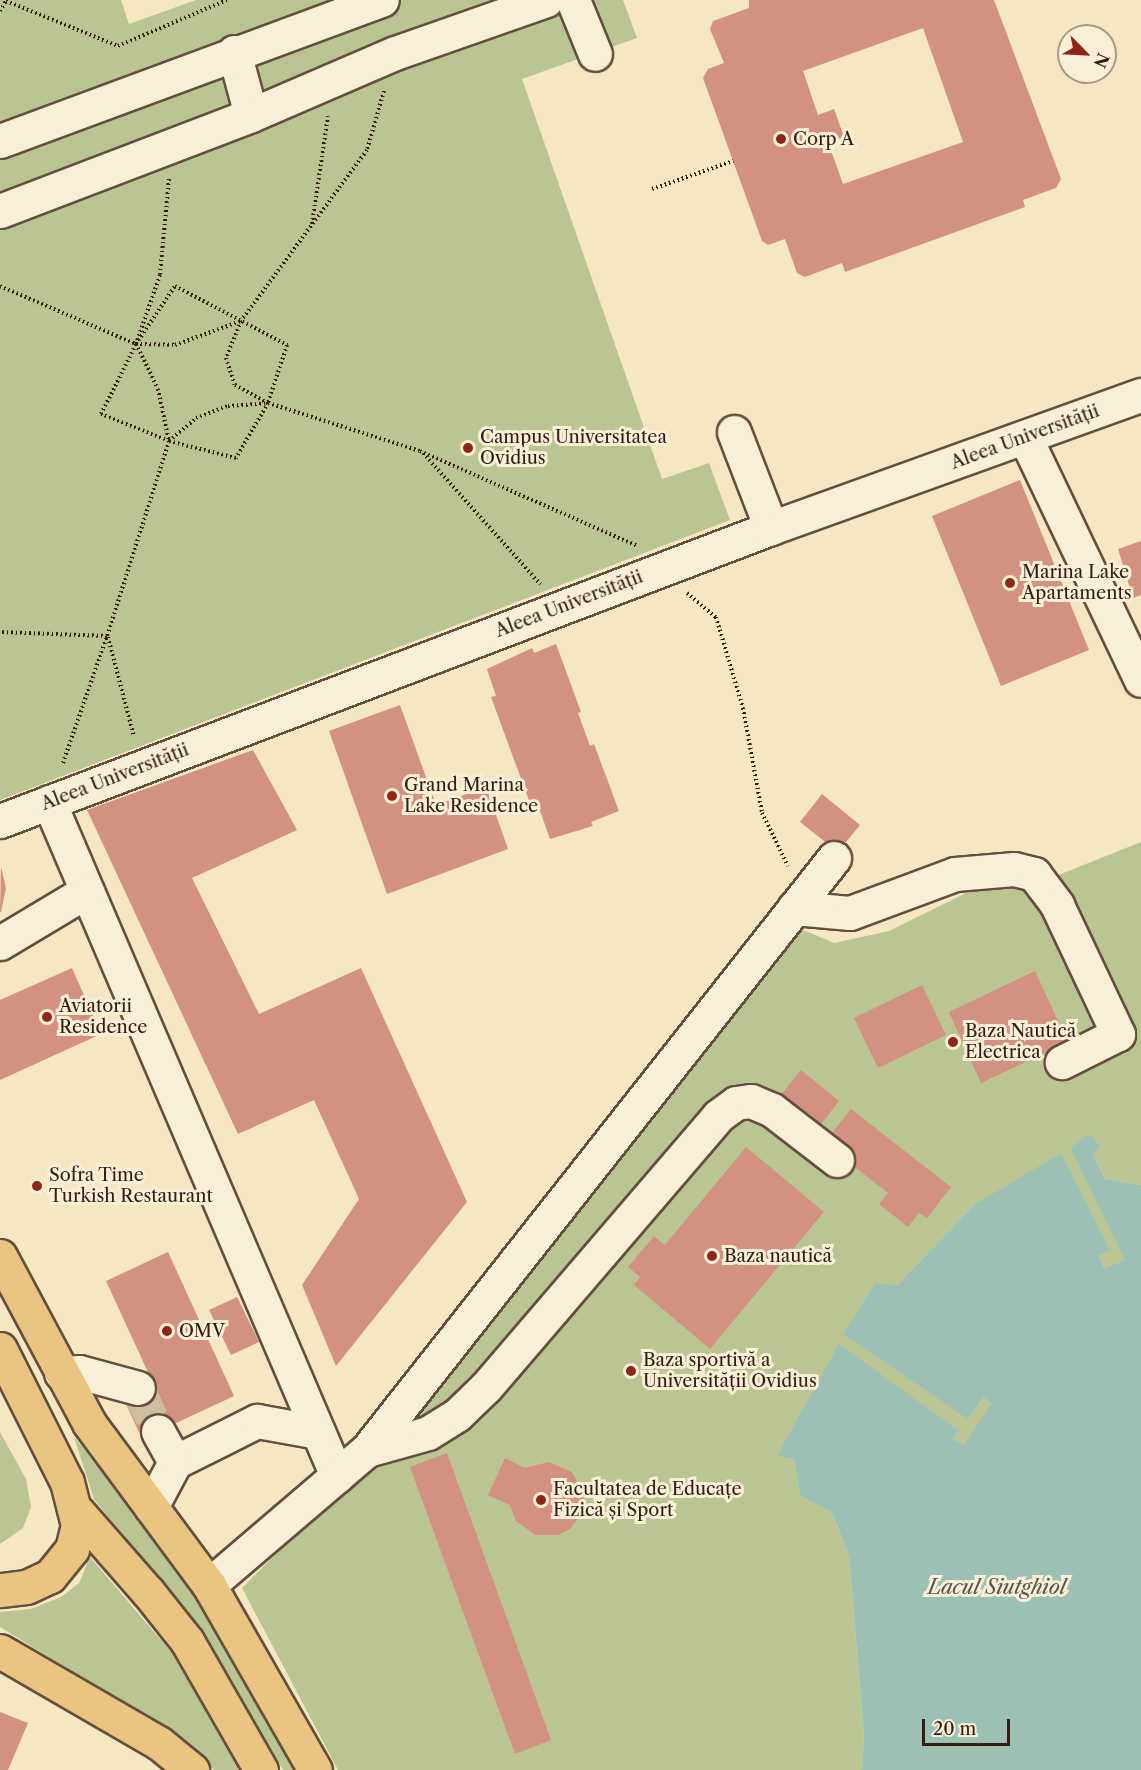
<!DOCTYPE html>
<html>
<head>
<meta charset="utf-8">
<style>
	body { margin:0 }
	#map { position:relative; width:1141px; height:1770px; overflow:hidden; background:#f4e7c2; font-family:"Libre Caslon Text",serif }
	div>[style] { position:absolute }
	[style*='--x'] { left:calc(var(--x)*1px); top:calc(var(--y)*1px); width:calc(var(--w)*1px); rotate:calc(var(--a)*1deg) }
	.green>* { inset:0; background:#bbc593 }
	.water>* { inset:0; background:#9cc0b4 }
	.building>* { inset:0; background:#d39182 }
	.minor-tunnel>* { height:33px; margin-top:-16.5px; transform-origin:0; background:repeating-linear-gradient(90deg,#cebe9f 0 33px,transparent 0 49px) }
	.path>* { height:4px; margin-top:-2px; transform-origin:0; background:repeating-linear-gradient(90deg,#341c12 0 1.5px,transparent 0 4.5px) }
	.roads { filter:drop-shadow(2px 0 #644f3e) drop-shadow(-2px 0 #644f3e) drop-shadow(0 2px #644f3e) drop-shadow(0 -2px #644f3e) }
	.minor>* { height:33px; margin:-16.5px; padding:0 16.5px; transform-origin:16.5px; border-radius:16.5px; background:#f8efd7 }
	.major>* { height:33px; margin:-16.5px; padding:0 16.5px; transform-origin:16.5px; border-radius:16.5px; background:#eac481 }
	.dots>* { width:16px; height:16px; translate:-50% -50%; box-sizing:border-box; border:3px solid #f8efd7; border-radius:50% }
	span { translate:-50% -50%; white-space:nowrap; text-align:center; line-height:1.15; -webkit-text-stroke:6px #f8efd7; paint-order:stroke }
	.poi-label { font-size:18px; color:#341c12 }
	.left { translate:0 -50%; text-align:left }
	.street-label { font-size:18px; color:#341c12 }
	.water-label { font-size:20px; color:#58554b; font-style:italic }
	.north { position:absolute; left:1057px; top:24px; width:60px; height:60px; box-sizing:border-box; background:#f8efd7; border:2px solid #aa9b88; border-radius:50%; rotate:114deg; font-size:16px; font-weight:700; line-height:24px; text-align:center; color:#341c12 }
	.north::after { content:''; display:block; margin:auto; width:21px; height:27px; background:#8f2418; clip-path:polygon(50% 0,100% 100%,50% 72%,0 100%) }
	.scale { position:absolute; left:922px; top:1719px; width:88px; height:27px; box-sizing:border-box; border:3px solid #341c12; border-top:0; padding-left:8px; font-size:18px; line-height:21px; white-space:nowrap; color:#341c12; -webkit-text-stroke:4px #f8efd7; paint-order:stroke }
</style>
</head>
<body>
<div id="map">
	<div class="green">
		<i style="clip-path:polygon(0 0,121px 0,129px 24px,196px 0,623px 0,637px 38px,522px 79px,662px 479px,709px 463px,730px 520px,0 800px)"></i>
		<i style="clip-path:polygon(1141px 842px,1141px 1185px,1105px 1179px,1093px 1154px,1070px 1148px,1126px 1260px,1104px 1268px,1099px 1255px,1109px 1250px,974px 1205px,897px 1285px,968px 1419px,984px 1397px,993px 1404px,962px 1446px,953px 1439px,959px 1431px,777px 1456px,794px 1460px,800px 1496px,832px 1513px,849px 1556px,864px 1736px,862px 1770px,338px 1770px,242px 1588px,350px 1480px,729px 1013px,803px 930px,834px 943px,889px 931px,972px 890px,1026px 888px)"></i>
		<i style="clip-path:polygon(0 1432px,26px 1479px,31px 1507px,23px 1528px,0 1544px)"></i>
		<i style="clip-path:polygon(74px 1437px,125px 1496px,189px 1583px,299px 1770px,283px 1770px,215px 1652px,94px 1499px)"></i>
		<i style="clip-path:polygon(90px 1557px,196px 1681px,243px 1770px,214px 1770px,176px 1736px,0 1627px,0 1612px,31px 1609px,61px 1597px,79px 1583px)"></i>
	</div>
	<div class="water">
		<i style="clip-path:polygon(1090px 1134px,1100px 1146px,1093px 1154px,1105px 1179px,1141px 1185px,1141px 1770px,862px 1770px,864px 1736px,849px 1556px,832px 1513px,800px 1496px,794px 1460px,777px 1456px,839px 1344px,959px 1431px,953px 1439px,963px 1445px,992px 1404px,984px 1397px,968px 1419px,843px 1334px,875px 1284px,897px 1285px,974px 1205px,1061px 1153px,1110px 1250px,1099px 1255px,1104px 1268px,1125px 1260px,1070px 1148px)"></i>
	</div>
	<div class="building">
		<i style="clip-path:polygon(evenodd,749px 0,994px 0,1061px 179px,1056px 188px,1023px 200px,1025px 207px,845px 272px,842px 263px,805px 277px,797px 273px,785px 239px,768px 245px,762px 241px,703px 78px,708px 69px,724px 63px,710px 29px,713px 21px,749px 8px,749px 0,923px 28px,963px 142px,843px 184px,828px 142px,844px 137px,834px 109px,818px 115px,803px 71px,923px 28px)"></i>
		<i style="clip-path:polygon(1020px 480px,1089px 650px,1001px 686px,932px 516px)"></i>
		<i style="clip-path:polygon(1141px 541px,1141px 595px,1133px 598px,1118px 549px)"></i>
		<i style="clip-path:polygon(556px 644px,581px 712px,578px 713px,590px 746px,594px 744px,619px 811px,591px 822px,593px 826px,550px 839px,540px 811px,534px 814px,491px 697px,496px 696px,487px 669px,532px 648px,534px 653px)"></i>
		<i style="clip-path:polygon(400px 705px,436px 805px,486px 787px,508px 849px,387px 894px,329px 731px)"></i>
		<i style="clip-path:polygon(253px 750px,297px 830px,192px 878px,259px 1014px,361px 968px,467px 1202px,336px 1366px,302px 1285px,359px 1199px,314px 1100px,238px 1134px,87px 810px)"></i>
		<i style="clip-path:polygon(822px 794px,860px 825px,838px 852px,800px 822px)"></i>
		<i style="clip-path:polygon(1px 867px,6px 888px,1px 912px,0 912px)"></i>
		<i style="clip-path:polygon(72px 968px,101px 1034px,0 1080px,0 1000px)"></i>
		<i style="clip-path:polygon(1035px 971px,1068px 1042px,981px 1083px,949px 1012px)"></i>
		<i style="clip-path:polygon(922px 985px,946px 1035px,878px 1068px,854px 1018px)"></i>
		<i style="clip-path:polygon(801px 1070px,839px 1101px,812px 1136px,773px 1105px)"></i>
		<i style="clip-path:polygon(851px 1109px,951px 1187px,927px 1218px,919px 1213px,908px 1227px,879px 1204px,888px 1193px,824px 1143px)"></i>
		<i style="clip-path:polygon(746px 1147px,824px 1212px,710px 1349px,634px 1285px,640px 1277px,628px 1267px,654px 1236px,665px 1245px)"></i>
		<i style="clip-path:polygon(168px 1252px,234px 1396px,142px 1439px,122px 1395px,152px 1381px,106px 1281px)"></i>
		<i style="clip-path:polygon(237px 1297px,259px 1342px,231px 1355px,209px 1310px)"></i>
		<i style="clip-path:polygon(447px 1453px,551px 1740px,515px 1754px,410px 1467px)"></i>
		<i style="clip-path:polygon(505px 1458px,525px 1468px,549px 1462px,572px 1472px,584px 1494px,578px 1519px,570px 1529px,558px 1535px,535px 1535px,516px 1521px,510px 1505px,488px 1495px)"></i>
		<i style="clip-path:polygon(0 1712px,28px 1723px,8px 1770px,0 1770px)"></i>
	</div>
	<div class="minor-tunnel">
		<i style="--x:138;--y:1388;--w:47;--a:65.1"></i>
	</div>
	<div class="path">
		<i style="--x:6;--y:1;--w:121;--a:21.9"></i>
		<i style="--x:118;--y:46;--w:118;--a:-22.9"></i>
		<i style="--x:0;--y:11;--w:12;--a:-59"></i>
		<i style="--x:384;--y:91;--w:61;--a:106.1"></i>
		<i style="--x:367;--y:150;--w:212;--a:126.4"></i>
		<i style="--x:241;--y:321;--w:40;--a:112"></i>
		<i style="--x:226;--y:358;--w:28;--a:72"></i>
		<i style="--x:235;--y:385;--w:38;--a:29"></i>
		<i style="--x:268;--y:403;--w:159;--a:17.5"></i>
		<i style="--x:420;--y:451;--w:237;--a:23.6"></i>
		<i style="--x:169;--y:179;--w:96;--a:95.4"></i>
		<i style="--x:160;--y:275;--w:73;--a:109.2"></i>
		<i style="--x:136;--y:344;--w:39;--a:1"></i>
		<i style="--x:175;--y:345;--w:70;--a:-20"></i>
		<i style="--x:652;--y:189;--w:86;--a:-19.1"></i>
		<i style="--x:312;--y:224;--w:109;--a:-81.6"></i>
		<i style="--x:0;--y:286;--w:148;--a:23.1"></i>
		<i style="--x:136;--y:344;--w:50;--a:63.9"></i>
		<i style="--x:158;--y:389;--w:53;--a:78.1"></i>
		<i style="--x:169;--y:441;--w:205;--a:107.6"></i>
		<i style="--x:107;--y:636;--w:107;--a:-177.9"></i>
		<i style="--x:175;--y:286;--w:127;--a:27.8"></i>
		<i style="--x:287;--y:345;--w:61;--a:108.1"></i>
		<i style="--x:268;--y:403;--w:64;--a:120.2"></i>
		<i style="--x:236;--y:458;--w:69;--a:-165.8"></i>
		<i style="--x:169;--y:441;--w:73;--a:-158.3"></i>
		<i style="--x:101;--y:414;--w:78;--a:-63.4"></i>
		<i style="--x:136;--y:344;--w:70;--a:-56.1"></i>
		<i style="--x:169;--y:441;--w:35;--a:-40"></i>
		<i style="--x:196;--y:418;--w:34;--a:-21"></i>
		<i style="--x:228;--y:406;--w:39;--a:-4"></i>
		<i style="--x:423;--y:453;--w:176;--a:48.2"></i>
		<i style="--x:687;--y:593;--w:38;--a:40"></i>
		<i style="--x:716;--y:617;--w:95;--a:73.5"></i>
		<i style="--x:743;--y:708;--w:107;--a:79.7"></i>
		<i style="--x:762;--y:813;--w:59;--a:63.9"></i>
		<i style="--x:108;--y:637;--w:103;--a:75.4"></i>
		<i style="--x:63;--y:763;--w:134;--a:-70.9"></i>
	</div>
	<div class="roads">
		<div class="minor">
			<i style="--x:573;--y:0;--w:58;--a:67.8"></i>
			<i style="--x:234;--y:52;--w:65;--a:74.9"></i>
			<i style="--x:0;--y:141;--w:407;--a:-20.3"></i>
			<i style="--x:0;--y:211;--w:269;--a:-20.9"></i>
			<i style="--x:251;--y:115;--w:157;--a:-23.3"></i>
			<i style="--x:395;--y:53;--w:160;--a:-19.3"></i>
			<i style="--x:734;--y:432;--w:103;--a:68.9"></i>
			<i style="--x:1025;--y:437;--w:269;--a:64.5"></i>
			<i style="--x:49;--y:802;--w:733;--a:66.86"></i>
			<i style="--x:0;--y:821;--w:825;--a:-20.81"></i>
			<i style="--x:771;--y:528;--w:393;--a:-19.8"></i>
			<i style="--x:794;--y:908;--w:56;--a:5.1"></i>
			<i style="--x:850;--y:913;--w:112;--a:-20.4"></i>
			<i style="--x:955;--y:874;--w:59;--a:-4.8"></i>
			<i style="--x:1014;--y:869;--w:21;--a:14"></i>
			<i style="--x:1034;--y:874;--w:39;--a:53"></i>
			<i style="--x:1057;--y:905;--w:143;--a:64.7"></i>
			<i style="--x:1118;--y:1034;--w:63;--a:153.4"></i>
			<i style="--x:0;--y:943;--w:101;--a:-30.9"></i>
			<i style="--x:61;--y:1373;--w:18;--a:-3"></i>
			<i style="--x:79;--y:1372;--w:61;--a:15.2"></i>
			<i style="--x:367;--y:1450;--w:63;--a:-15.6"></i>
			<i style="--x:428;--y:1433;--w:34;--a:-32"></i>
			<i style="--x:457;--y:1415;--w:40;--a:-44"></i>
			<i style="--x:486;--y:1387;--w:357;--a:-49.4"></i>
			<i style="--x:718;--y:1116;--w:22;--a:-36"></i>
			<i style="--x:736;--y:1103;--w:15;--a:-8"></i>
			<i style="--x:751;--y:1101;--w:23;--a:23"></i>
			<i style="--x:772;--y:1110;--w:82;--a:37.6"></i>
			<i style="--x:175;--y:1462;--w:92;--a:-26.6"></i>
			<i style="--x:257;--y:1421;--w:62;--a:10.2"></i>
			<i style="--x:151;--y:1507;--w:51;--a:-61.9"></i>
			<i style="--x:175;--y:1462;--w:35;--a:-119"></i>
			<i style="--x:209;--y:1585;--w:208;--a:-40.5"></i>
			<i style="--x:367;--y:1450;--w:754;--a:-51.73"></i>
		</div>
		<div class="major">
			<i style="--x:0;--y:1256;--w:189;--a:61.9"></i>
			<i style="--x:89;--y:1423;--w:202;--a:53.5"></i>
			<i style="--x:209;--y:1585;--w:213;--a:60.2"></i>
			<i style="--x:0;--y:1349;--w:149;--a:63.3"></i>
			<i style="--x:67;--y:1482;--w:44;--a:75.7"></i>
			<i style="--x:78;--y:1525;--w:25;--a:104"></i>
			<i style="--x:72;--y:1549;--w:35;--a:129"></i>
			<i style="--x:50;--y:1576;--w:26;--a:155"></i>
			<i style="--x:26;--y:1587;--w:26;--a:173"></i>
			<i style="--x:77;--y:1511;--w:108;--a:48.8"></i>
			<i style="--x:148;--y:1592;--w:63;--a:51.5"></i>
			<i style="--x:187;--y:1641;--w:149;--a:60.2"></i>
			<i style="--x:0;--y:1651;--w:184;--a:30.1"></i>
			<i style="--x:159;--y:1743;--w:43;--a:39.3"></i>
		</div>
	</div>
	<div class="dots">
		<i style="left:781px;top:139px;background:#8f2418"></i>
		<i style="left:468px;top:448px;background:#8f2418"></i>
		<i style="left:1010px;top:583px;background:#8f2418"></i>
		<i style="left:392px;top:796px;background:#8f2418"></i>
		<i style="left:47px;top:1017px;background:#8f2418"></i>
		<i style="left:953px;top:1042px;background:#8f2418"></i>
		<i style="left:37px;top:1186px;background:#8f2418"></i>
		<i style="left:712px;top:1256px;background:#8f2418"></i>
		<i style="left:167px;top:1331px;background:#8f2418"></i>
		<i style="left:631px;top:1371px;background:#8f2418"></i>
		<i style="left:541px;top:1500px;background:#8f2418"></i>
	</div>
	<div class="poi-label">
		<span class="left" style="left:793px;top:139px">Corp A</span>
		<span class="left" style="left:480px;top:448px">Campus Universitatea<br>Ovidius</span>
		<span class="left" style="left:1022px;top:583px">Marina Lake<br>Apartaments</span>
		<span class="left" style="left:404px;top:796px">Grand Marina<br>Lake Residence</span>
		<span class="left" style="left:59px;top:1017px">Aviatorii<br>Residence</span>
		<span class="left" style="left:965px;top:1042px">Baza Nautică<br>Electrica</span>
		<span class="left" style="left:49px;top:1186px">Sofra Time<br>Turkish Restaurant</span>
		<span class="left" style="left:724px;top:1256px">Baza nautică</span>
		<span class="left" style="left:179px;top:1331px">OMV</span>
		<span class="left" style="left:643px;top:1371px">Baza sportivă a<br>Universității Ovidius</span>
		<span class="left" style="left:553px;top:1500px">Facultatea de Educațe<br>Fizică și Sport</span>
	</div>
	<div class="street-label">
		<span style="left:1025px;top:437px;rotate:-20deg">Aleea Universității</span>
		<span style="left:569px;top:604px;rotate:-21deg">Aleea Universității</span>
		<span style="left:115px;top:777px;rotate:-21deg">Aleea Universității</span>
	</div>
	<div class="water-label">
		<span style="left:997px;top:1587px">Lacul Siutghiol</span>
	</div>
	<div class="north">N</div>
	<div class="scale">20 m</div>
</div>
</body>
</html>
